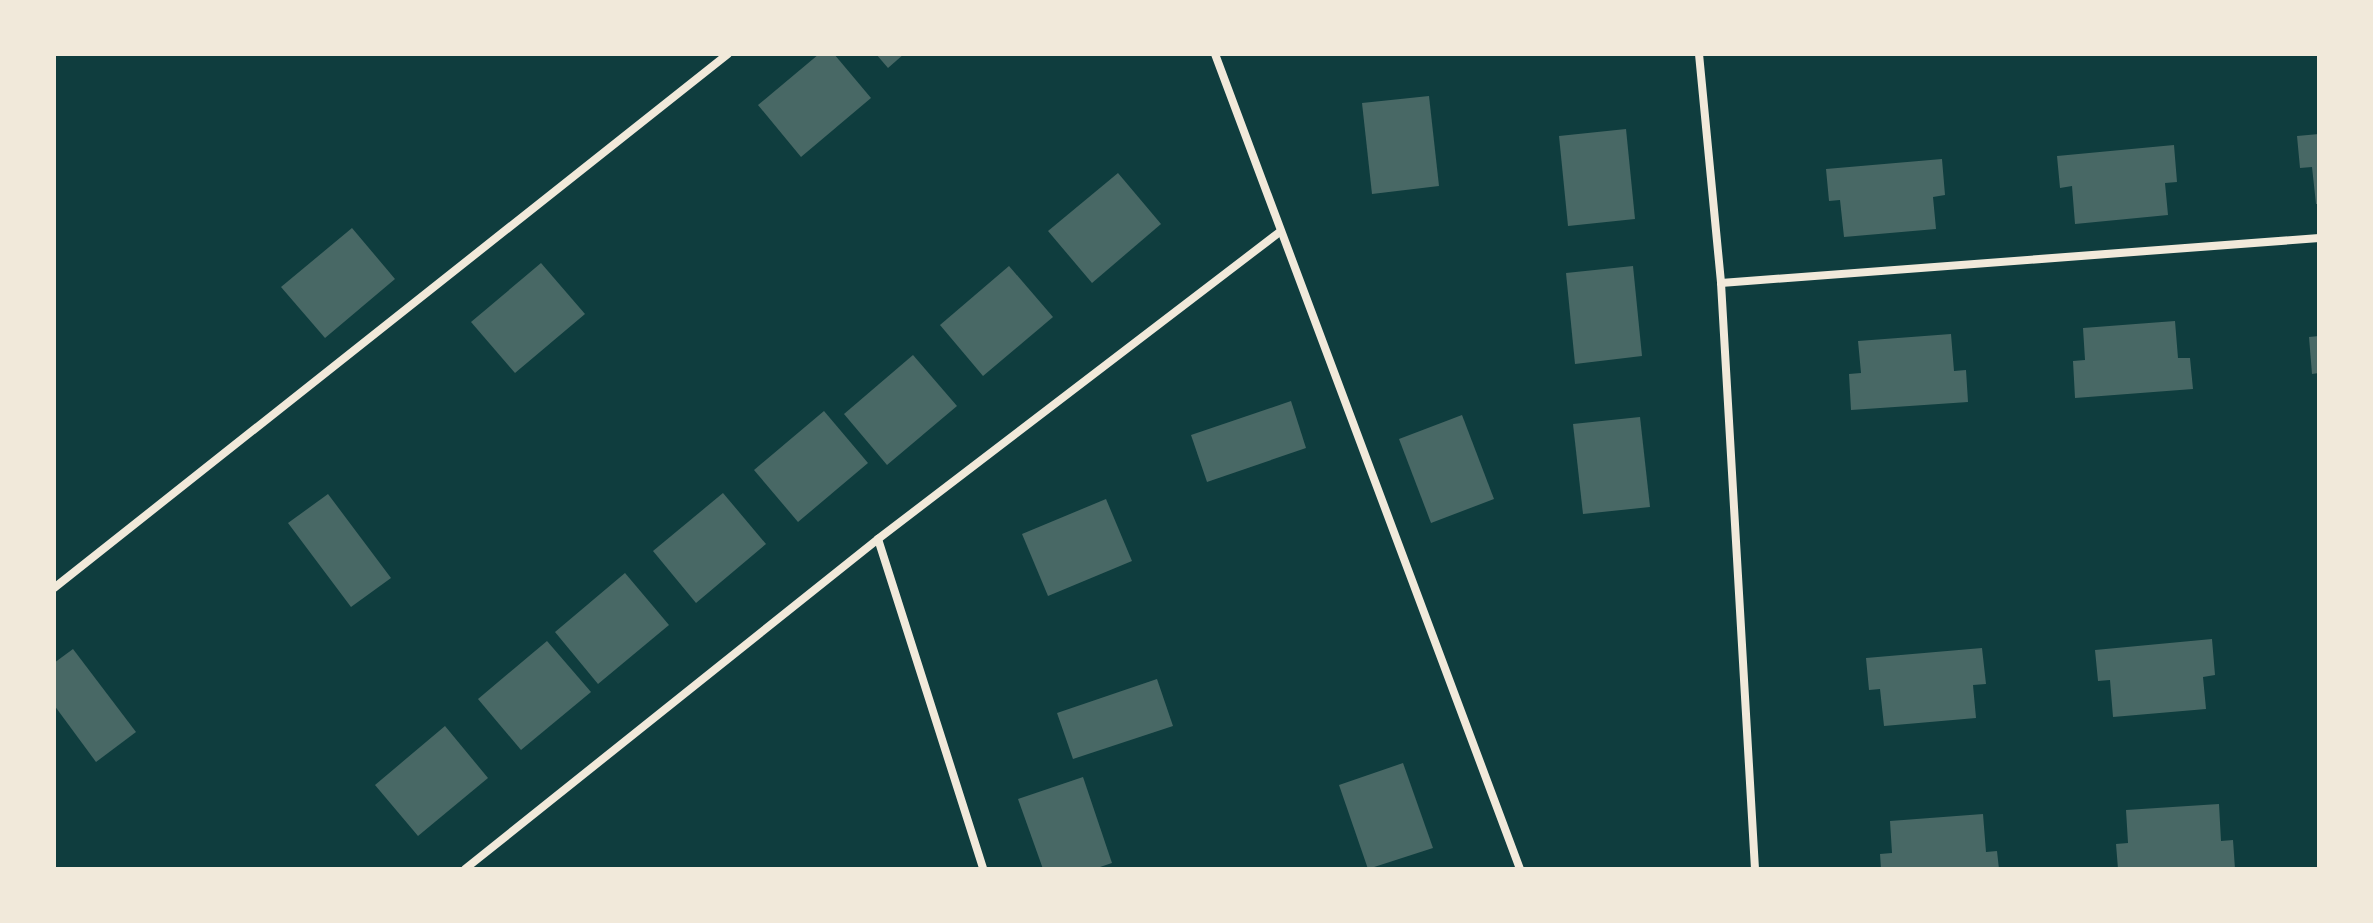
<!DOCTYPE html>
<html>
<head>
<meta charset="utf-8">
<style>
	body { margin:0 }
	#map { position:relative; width:2373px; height:923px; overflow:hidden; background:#0f3d3e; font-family:"DM Sans",sans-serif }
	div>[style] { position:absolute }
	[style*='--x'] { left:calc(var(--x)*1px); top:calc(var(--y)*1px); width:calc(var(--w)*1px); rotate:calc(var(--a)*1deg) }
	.building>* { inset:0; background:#486865 }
	.minor>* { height:8px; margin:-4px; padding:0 4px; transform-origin:4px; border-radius:4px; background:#f1e9da }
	span { translate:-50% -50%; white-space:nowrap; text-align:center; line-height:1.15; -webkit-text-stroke:6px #f1e9da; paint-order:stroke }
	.frame { position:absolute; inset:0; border:56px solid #f1e9da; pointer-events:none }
</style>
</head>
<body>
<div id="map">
	<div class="building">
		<i style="clip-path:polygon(819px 54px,834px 54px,871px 98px,801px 157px,758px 105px)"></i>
		<i style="clip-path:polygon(876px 54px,904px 54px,888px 68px)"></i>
		<i style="clip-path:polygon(1429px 96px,1439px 186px,1372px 194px,1362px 103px)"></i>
		<i style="clip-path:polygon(1626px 129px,1635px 219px,1568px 226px,1559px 136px)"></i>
		<i style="clip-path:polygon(2319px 134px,2319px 204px,2316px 204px,2312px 167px,2300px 168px,2297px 136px)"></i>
		<i style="clip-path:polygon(2174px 145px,2177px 182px,2165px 183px,2168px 215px,2075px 224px,2072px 186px,2060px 188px,2057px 156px)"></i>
		<i style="clip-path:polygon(1942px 159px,1945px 195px,1933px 197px,1936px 229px,1844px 237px,1840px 200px,1829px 201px,1826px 169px)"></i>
		<i style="clip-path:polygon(1118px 173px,1161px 224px,1092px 283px,1048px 231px)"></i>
		<i style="clip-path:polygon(352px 228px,395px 279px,325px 338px,281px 287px)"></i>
		<i style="clip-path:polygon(541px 263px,585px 314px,515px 373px,471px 322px)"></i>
		<i style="clip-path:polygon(1009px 266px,1053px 317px,983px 376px,940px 325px)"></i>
		<i style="clip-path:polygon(1633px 266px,1642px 356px,1575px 364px,1566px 273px)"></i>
		<i style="clip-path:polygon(2175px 321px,2178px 358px,2190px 358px,2193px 389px,2075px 398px,2073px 361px,2085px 360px,2083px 328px)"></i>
		<i style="clip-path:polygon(1951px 334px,1954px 371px,1966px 370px,1968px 402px,1851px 410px,1849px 374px,1861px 373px,1858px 341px)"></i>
		<i style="clip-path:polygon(2319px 336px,2319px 373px,2312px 374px,2309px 337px)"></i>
		<i style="clip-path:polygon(913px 355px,957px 406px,887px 465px,844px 414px)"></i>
		<i style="clip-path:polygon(1291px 401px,1306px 448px,1207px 482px,1191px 435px)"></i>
		<i style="clip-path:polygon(824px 411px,868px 463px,798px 522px,754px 470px)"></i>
		<i style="clip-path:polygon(1462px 415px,1494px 499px,1431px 523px,1399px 439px)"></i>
		<i style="clip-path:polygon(1640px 417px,1650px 507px,1583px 514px,1573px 424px)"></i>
		<i style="clip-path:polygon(723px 493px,766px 544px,696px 603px,653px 551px)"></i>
		<i style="clip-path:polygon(328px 494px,391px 578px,351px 607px,288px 523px)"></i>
		<i style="clip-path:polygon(1106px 499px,1132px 561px,1048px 596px,1022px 534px)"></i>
		<i style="clip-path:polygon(625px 573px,669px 625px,598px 684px,555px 632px)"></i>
		<i style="clip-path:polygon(2212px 639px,2215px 675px,2203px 677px,2206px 709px,2113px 717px,2110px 680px,2098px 681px,2095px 650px)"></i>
		<i style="clip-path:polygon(547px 641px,591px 692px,521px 750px,478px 699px)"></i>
		<i style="clip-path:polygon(1982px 648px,1986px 684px,1973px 685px,1976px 718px,1884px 726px,1880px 689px,1869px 690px,1866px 658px)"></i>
		<i style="clip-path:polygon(73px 649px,136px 732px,96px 762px,54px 705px,54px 663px)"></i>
		<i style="clip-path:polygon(1157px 679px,1173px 726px,1073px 759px,1057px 713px)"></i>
		<i style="clip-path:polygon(445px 726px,488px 778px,418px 836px,375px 785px)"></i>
		<i style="clip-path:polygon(1403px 763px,1433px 848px,1368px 869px,1339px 785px)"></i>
		<i style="clip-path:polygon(1083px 777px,1112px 863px,1094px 869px,1043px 869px,1018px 799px)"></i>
		<i style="clip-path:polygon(2219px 804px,2221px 841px,2233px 840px,2235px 869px,2118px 869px,2116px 844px,2128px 843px,2126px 810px)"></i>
		<i style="clip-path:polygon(1983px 814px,1986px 852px,1997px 851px,1999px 869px,1881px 869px,1880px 854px,1892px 853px,1890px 821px)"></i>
	</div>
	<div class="minor">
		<i style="--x:1215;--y:54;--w:870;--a:69.48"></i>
		<i style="--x:1699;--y:54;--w:230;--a:84.5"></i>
		<i style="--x:1721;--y:283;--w:587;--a:86.68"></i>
		<i style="--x:1721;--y:283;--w:600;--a:-4.3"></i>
		<i style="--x:878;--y:539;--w:346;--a:72.3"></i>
		<i style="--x:54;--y:588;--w:860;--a:-38.39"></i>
		<i style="--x:465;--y:869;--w:529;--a:-38.63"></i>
		<i style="--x:878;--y:539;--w:507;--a:-37.39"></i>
	</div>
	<div class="frame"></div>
</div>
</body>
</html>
